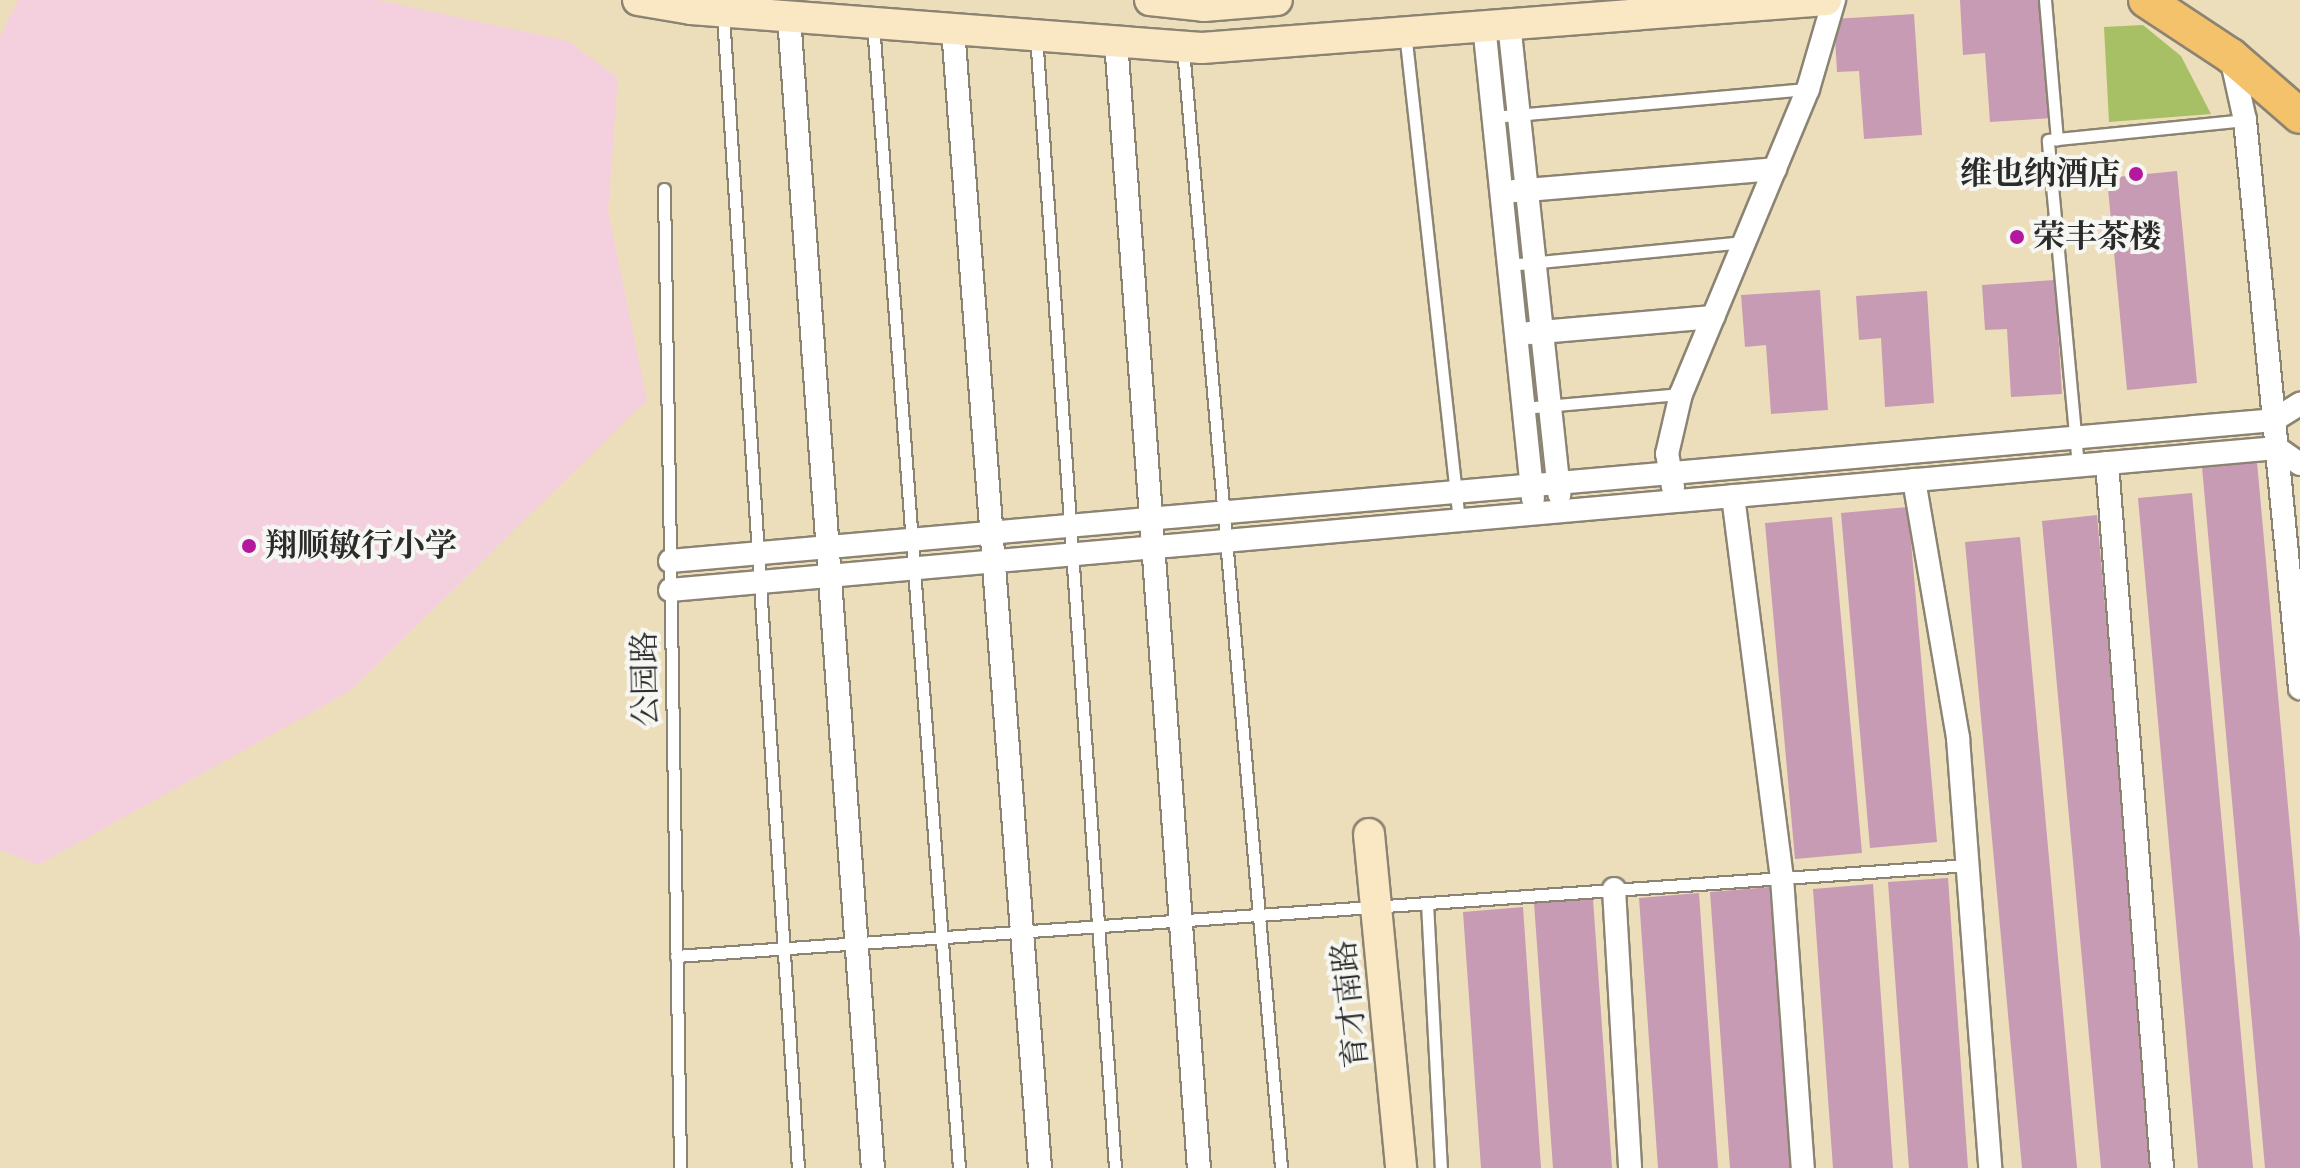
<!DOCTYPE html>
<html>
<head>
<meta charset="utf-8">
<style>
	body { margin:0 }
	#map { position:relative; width:2300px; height:1168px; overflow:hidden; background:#ecdebb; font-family:"Libre Bodoni","Noto Serif SC",serif }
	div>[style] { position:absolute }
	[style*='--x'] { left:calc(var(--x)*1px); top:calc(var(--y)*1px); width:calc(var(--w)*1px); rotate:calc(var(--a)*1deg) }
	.built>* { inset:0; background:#f4cfde }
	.green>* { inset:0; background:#a7c065 }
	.building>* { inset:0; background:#c79bb4 }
	.roads { filter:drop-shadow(2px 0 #8c8473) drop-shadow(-2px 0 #8c8473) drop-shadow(0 2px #8c8473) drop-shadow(0 -2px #8c8473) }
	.lane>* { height:11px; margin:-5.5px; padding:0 5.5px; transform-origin:5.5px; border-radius:5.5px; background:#fff }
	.street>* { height:22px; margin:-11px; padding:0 11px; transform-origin:11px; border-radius:11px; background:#fff }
	.secondary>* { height:30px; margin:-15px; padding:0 15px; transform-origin:15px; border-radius:15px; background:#fae7c3 }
	.primary>* { height:34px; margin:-17px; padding:0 17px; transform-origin:17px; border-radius:17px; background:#f3c26a }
	.dots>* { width:22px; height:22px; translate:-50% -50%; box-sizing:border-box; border:4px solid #f6f6f2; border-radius:50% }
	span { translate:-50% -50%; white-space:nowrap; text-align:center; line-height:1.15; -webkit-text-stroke:8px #f6f6f2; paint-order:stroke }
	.poi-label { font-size:32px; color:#2b2b2b; font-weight:700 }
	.right { translate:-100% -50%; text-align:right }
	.left { translate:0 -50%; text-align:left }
	.street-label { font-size:32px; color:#2b2b2b }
</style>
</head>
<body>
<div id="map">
	<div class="built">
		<i style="clip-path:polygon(18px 0,378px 0,568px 41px,618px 78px,608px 211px,647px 400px,350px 691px,38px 865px,0 850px,0 37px)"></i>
	</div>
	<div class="green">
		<i style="clip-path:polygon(2143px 25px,2181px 56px,2211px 114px,2109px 122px,2104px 27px)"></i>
	</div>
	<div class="building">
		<i style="clip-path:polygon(1960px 0,2046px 0,2053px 118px,1990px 122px,1985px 53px,1963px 55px)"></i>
		<i style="clip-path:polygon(1914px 14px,1922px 135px,1864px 139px,1859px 71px,1837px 72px,1834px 19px)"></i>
		<i style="clip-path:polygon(2177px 171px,2197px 383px,2127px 390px,2107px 178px)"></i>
		<i style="clip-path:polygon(2055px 280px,2062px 394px,2011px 397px,2007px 329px,1985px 330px,1982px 285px)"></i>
		<i style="clip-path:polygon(1820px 290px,1828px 410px,1771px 414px,1766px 345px,1745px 347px,1741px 295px)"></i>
		<i style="clip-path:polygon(1927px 291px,1934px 403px,1885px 407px,1881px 338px,1859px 340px,1856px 296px)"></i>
		<i style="clip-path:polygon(2257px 462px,2300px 940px,2300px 1168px,2265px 1168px,2202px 467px)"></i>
		<i style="clip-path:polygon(2192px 493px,2253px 1168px,2198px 1168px,2138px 498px)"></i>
		<i style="clip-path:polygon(1908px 507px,1937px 842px,1870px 848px,1841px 513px)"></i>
		<i style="clip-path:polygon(2097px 515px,2155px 1168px,2101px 1168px,2042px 521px)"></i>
		<i style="clip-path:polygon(1832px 517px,1862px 853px,1795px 859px,1765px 523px)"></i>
		<i style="clip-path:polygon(2020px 537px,2077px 1168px,2022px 1168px,1965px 542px)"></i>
		<i style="clip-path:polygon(1948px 878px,1968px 1168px,1909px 1168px,1888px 882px)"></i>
		<i style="clip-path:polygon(1873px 884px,1893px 1168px,1833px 1168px,1813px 889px)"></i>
		<i style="clip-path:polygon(1770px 887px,1790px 1168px,1730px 1168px,1710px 892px)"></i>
		<i style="clip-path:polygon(1699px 893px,1718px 1168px,1658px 1168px,1639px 898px)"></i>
		<i style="clip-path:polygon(1593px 899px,1612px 1168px,1553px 1168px,1534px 903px)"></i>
		<i style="clip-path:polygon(1523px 907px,1541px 1168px,1481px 1168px,1463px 912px)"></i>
	</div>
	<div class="roads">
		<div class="lane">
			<i style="--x:2045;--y:0;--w:140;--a:85.1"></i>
			<i style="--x:723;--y:15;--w:1155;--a:86.28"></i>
			<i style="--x:873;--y:24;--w:1147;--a:85.7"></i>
			<i style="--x:1405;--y:32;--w:492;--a:83.7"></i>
			<i style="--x:1036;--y:35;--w:1136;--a:86.01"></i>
			<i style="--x:1183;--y:49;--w:1123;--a:84.99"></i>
			<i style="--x:1493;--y:117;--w:315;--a:-5.1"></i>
			<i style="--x:664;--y:189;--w:979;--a:89.06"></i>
			<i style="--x:1509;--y:265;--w:236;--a:-5.6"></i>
			<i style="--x:1523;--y:408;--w:159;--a:-5.1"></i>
			<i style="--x:2078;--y:466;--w:327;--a:-95.3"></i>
			<i style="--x:2048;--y:140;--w:198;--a:-5.8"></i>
			<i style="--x:1427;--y:903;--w:265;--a:87"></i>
			<i style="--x:676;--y:956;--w:1295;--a:-4.03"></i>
		</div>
		<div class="street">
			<i style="--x:789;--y:17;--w:1154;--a:85.83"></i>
			<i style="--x:1509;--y:23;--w:474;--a:83.9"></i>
			<i style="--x:1484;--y:25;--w:476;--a:84.1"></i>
			<i style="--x:953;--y:29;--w:1142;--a:85.63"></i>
			<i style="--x:1116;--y:41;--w:1130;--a:85.79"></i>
			<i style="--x:2231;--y:57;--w:65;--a:77.5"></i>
			<i style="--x:2245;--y:120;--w:571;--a:84.47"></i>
			<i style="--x:1514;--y:191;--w:262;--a:-4.8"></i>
			<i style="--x:1529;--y:333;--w:185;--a:-5"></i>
			<i style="--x:2107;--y:463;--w:707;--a:85.54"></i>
			<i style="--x:1914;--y:480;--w:262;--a:80.3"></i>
			<i style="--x:1958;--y:738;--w:431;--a:85.7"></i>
			<i style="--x:1673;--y:487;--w:34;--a:-100"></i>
			<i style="--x:1667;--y:454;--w:62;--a:-76.9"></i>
			<i style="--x:1681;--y:394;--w:330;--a:-67.4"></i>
			<i style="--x:1808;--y:89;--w:93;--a:-73.7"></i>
			<i style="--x:1733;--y:496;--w:385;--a:82.7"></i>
			<i style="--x:1782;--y:878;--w:291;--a:85.9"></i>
			<i style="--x:670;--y:561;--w:1610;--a:-5.02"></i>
			<i style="--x:2274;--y:420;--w:31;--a:-32"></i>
			<i style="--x:670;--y:590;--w:1613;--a:-5.05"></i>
			<i style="--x:2277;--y:448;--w:28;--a:35"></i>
			<i style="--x:1614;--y:889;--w:279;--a:86.7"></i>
		</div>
		<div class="secondary">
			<i style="--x:638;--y:0;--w:54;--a:9.6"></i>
			<i style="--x:691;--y:9;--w:512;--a:4.36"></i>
			<i style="--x:1202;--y:48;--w:626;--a:-4.4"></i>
			<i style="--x:1150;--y:0;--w:54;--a:6.3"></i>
			<i style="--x:1204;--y:6;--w:73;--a:-4.7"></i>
			<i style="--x:1369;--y:834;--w:336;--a:84.5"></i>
		</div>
		<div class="primary">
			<i style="--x:2146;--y:0;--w:102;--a:33.4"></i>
			<i style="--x:2231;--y:56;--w:91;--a:41"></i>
		</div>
	</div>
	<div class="dots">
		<i style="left:2136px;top:174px;background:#b5179e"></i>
		<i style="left:2017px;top:237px;background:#b5179e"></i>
		<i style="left:249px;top:546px;background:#b5179e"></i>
	</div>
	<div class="poi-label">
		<span class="right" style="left:2120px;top:174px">维也纳酒店</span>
		<span class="left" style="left:2033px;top:237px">荣丰茶楼</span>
		<span class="left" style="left:265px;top:546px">翔顺敏行小学</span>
	</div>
	<div class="street-label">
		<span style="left:646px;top:679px;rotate:-91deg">公园路</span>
		<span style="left:1351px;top:1004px;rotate:-96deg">育才南路</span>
	</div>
</div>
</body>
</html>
